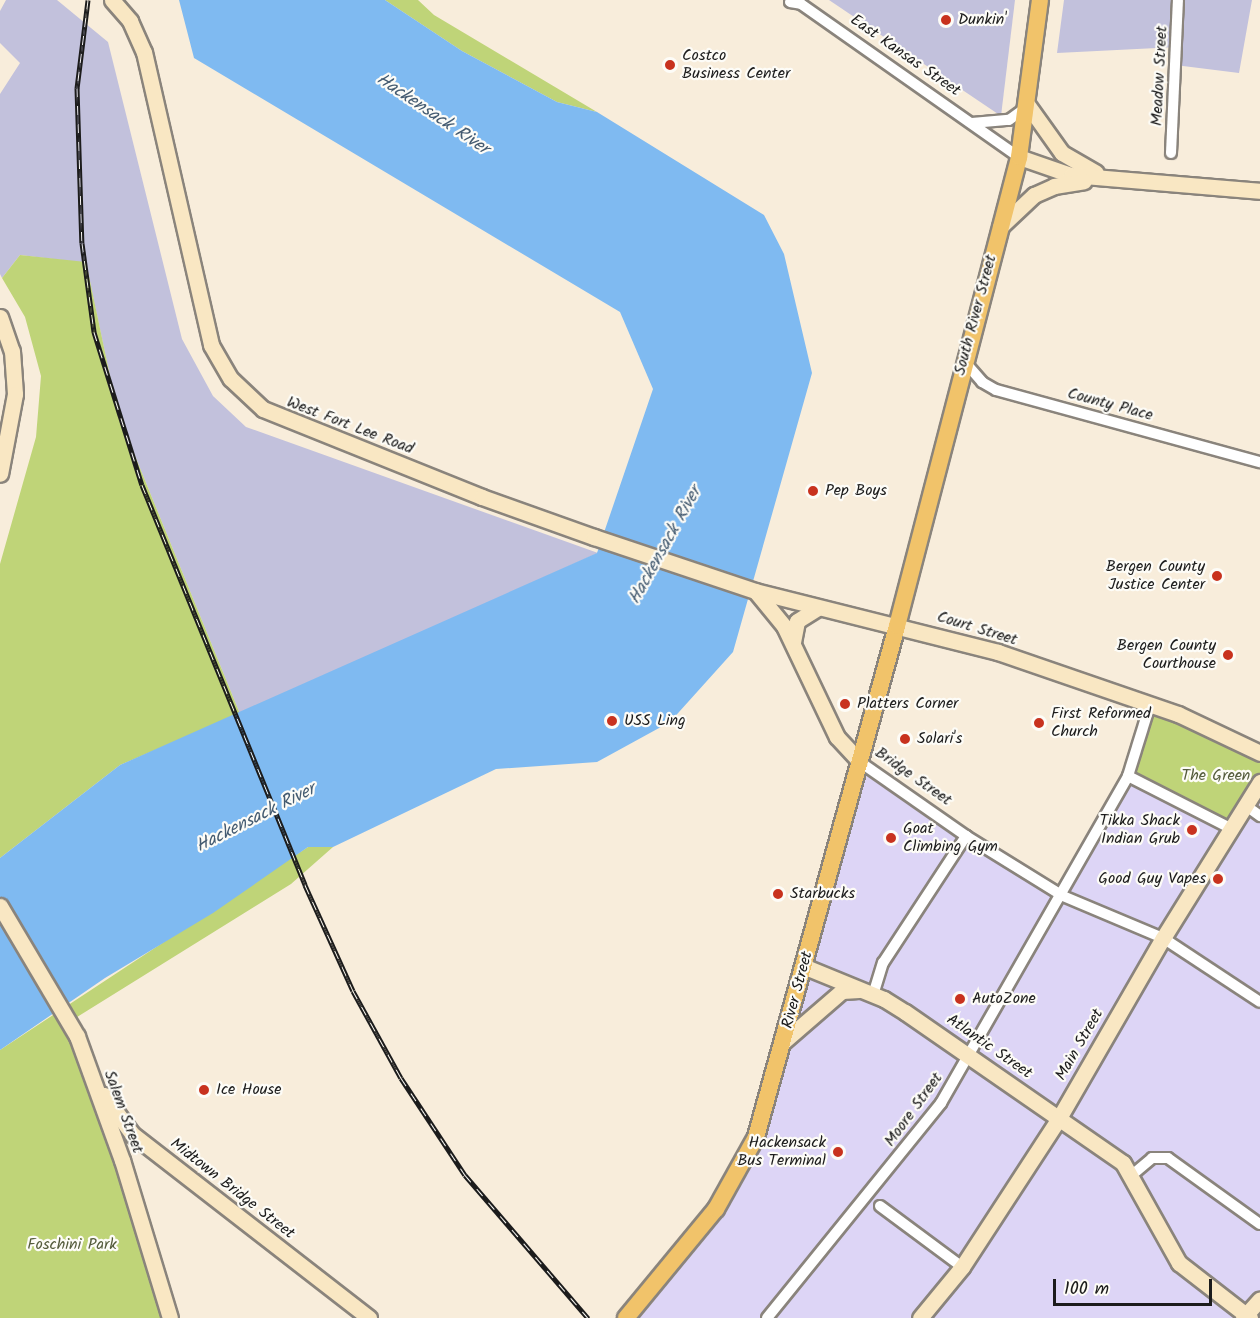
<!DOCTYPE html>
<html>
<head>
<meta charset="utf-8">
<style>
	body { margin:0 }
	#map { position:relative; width:1260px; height:1318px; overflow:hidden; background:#f8eddb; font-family:Kalam,sans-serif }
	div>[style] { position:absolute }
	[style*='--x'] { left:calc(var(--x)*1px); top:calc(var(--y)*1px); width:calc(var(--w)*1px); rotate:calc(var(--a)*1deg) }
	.built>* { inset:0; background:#ddd5f6 }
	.industrial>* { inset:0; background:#c2c1dc }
	.green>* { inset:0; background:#bfd478 }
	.water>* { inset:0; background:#7fbaf1 }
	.roads { filter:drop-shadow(2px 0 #8a847c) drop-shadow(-2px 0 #8a847c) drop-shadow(0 2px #8a847c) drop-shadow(0 -2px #8a847c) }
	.street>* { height:10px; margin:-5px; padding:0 5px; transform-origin:5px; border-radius:5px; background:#fff }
	.secondary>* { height:15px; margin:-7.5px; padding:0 7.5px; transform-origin:7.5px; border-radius:7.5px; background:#f9e7c3 }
	.primary>* { height:16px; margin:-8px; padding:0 8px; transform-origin:8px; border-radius:8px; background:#f1c36a }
	.rail>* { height:5px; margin-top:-2.5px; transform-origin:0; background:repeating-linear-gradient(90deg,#fdfcf7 0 9px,#1c1c1c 0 18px); box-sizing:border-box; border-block:2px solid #1c1c1c }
	.dots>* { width:16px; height:16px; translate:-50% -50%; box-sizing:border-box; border:3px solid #fdfcf7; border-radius:50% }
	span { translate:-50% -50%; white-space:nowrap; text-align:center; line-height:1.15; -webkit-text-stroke:4.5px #fdfcf7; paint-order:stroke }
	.poi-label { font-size:16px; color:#1c1c1c }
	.left { translate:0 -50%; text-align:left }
	.right { translate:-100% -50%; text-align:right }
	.street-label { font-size:16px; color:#1c1c1c }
	.park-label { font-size:16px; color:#555c3c }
	.water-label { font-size:18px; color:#445b71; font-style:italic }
	.scale { position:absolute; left:1053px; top:1279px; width:159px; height:27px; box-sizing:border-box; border:3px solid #1c1c1c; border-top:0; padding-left:8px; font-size:18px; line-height:21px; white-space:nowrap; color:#1c1c1c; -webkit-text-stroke:4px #fdfcf7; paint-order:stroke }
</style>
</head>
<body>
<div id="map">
	<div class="built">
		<i style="clip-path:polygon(860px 762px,1062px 895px,1128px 776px,1260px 782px,1260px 1299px,1243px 1318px,626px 1318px,744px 1161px)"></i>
	</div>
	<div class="industrial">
		<i style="clip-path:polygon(6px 0,57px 0,108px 42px,182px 339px,213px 396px,246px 427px,598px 553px,240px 714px,118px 414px,86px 263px,20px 255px,2px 278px,0 274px,0 94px,20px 63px,0 43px,0 11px)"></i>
		<i style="clip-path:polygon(829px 0,1015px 0,1001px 116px)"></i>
		<i style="clip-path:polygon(1064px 0,1252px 0,1239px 73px,1175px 65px,1177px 47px,1057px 53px)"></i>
	</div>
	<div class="green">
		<i style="clip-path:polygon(385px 0,418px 0,434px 15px,597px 112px,557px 102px,462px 51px)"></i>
		<i style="clip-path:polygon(20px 255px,86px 262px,118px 414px,240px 714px,120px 765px,0 858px,0 564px,36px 437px,41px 376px,25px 317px,2px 278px)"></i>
		<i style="clip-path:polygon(1150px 705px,1260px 753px,1260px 782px,1230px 828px,1128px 776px)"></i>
		<i style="clip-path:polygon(308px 847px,333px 847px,291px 884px,61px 1027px,69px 1024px,170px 1318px,0 1318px,0 1050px)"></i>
	</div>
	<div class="water">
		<i style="clip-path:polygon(179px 0,385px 0,462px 51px,557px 102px,597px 112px,764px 215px,784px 254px,812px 373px,733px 652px,670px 722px,597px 762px,496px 769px,333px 847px,308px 847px,213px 913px,105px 978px,0 1050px,0 858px,120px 765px,597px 553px,653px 389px,620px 312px,194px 58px)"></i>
	</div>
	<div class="roads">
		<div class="street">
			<i style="--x:790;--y:2;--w:11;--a:10"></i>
			<i style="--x:801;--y:4;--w:266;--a:35.1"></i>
			<i style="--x:972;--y:123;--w:37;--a:-5"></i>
			<i style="--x:1009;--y:120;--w:22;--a:-36"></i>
			<i style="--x:1171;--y:153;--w:153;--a:-87.4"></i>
			<i style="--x:964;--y:361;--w:28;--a:49"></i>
			<i style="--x:982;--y:382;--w:16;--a:30"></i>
			<i style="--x:996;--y:390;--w:274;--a:15.3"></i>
			<i style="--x:860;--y:762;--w:129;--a:34.9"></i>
			<i style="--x:966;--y:836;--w:114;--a:31.7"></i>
			<i style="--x:1063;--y:896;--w:108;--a:22.8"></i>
			<i style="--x:1163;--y:938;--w:116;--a:33.4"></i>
			<i style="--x:1128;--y:776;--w:114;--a:27"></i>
			<i style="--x:1245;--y:805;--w:19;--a:36"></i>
			<i style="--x:873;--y:995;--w:34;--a:-73"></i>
			<i style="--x:883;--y:963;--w:152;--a:-56.8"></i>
			<i style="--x:1132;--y:1175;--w:26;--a:-40"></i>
			<i style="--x:1152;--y:1158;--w:16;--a:0"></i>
			<i style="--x:1168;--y:1158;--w:113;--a:35.7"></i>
			<i style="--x:880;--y:1206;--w:102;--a:36.6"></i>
			<i style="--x:767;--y:1318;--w:277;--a:-51"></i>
			<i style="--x:941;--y:1103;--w:377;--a:-60.2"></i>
			<i style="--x:1128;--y:776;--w:74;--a:-72.8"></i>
		</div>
		<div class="secondary">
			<i style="--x:112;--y:0;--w:28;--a:49"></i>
			<i style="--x:130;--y:21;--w:34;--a:66"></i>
			<i style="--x:144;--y:52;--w:301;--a:77.1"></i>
			<i style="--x:211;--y:345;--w:39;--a:60"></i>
			<i style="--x:231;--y:379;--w:44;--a:43.2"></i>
			<i style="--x:263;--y:409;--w:236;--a:21.9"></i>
			<i style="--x:482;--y:497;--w:119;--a:19.7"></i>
			<i style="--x:594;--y:537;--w:170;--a:18.5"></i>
			<i style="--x:755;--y:591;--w:251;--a:14.1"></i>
			<i style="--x:998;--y:652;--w:190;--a:19"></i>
			<i style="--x:1178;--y:714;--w:91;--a:25.4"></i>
			<i style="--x:1027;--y:104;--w:60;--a:54.5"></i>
			<i style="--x:1062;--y:153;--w:39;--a:30"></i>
			<i style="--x:1019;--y:157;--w:55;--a:19.1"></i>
			<i style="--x:1071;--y:175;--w:190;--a:4.8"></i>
			<i style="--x:1000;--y:227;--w:47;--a:-43.3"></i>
			<i style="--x:1034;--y:195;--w:22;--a:-24"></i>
			<i style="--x:1054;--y:186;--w:30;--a:-9"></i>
			<i style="--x:0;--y:317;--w:36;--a:71"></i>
			<i style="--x:12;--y:351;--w:43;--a:86"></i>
			<i style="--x:15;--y:394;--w:81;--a:100.6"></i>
			<i style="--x:757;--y:593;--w:43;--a:50.7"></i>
			<i style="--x:784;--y:626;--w:123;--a:64.5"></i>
			<i style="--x:837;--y:737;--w:34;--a:47"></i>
			<i style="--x:793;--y:642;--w:21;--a:-79"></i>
			<i style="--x:797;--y:621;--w:25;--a:-32"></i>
			<i style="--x:0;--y:906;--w:151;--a:59.4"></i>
			<i style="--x:77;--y:1036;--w:132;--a:70.1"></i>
			<i style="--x:122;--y:1160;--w:165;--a:73.1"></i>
			<i style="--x:803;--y:966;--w:87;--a:22.2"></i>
			<i style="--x:884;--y:999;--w:25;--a:32"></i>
			<i style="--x:905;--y:1012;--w:265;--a:34.7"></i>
			<i style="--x:1123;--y:1163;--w:115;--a:60.8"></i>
			<i style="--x:1179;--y:1263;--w:90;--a:37.8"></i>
			<i style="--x:784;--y:1041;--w:77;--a:-40.8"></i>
			<i style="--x:842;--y:991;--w:17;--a:-3"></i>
			<i style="--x:104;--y:1095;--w:48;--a:54.3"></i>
			<i style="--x:132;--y:1134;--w:300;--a:37.8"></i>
			<i style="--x:920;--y:1318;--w:66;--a:-50.5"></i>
			<i style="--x:962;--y:1267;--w:178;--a:-56.9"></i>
			<i style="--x:1059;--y:1118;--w:208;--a:-60"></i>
			<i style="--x:1163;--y:938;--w:184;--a:-58.1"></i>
			<i style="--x:1243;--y:1318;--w:25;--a:-48"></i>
		</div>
		<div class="primary">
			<i style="--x:626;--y:1318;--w:141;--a:-50.5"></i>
			<i style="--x:716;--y:1209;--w:82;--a:-60.9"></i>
			<i style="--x:756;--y:1137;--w:530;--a:-74.57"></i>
			<i style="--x:897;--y:626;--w:485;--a:-75.4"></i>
			<i style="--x:1019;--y:157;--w:158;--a:-82.4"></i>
		</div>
	</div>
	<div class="rail">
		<i style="--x:88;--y:0;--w:89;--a:97.1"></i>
		<i style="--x:77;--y:88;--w:155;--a:88.2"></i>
		<i style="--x:82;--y:243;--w:90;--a:82.3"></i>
		<i style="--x:94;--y:332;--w:160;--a:72.6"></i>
		<i style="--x:142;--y:485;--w:432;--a:67.8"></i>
		<i style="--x:305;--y:885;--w:116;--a:65.6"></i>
		<i style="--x:353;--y:991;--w:99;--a:61.1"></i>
		<i style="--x:401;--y:1078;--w:116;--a:56.6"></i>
		<i style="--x:465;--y:1175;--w:189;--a:49.3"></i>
	</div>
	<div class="dots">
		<i style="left:946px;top:20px;background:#c8321e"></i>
		<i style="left:670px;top:65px;background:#c8321e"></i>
		<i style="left:813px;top:491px;background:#c8321e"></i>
		<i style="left:1217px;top:576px;background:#c8321e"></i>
		<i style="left:1228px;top:655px;background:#c8321e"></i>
		<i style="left:845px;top:704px;background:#c8321e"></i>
		<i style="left:612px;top:721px;background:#c8321e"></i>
		<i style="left:1039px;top:723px;background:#c8321e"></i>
		<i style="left:905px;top:739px;background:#c8321e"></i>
		<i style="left:1192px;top:830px;background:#c8321e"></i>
		<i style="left:891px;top:838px;background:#c8321e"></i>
		<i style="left:1218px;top:879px;background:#c8321e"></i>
		<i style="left:778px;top:894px;background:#c8321e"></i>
		<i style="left:960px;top:999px;background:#c8321e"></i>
		<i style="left:204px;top:1090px;background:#c8321e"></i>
		<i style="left:838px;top:1152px;background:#c8321e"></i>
	</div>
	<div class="poi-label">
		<span class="left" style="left:958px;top:20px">Dunkin'</span>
		<span class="left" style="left:682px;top:65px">Costco<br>Business Center</span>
		<span class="left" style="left:825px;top:491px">Pep Boys</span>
		<span class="right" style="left:1205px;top:576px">Bergen County<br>Justice Center</span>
		<span class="right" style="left:1216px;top:655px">Bergen County<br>Courthouse</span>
		<span class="left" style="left:857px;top:704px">Platters Corner</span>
		<span class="left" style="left:1051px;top:723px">First Reformed<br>Church</span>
		<span class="left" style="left:624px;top:721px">USS Ling</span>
		<span class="left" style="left:917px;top:739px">Solari's</span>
		<span class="right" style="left:1180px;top:830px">Tikka Shack<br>Indian Grub</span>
		<span class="left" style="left:903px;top:838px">Goat<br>Climbing Gym</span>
		<span class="right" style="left:1206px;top:879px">Good Guy Vapes</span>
		<span class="left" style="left:790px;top:894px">Starbucks</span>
		<span class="left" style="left:972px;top:999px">AutoZone</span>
		<span class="left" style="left:216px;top:1090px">Ice House</span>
		<span class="right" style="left:826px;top:1152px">Hackensack<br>Bus Terminal</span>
	</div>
	<div class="street-label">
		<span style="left:905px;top:56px;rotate:35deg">East Kansas Street</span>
		<span style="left:1160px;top:76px;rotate:-87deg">Meadow Street</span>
		<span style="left:976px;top:315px;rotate:-75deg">South River Street</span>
		<span style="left:1110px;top:405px;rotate:15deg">County Place</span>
		<span style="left:350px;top:426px;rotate:21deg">West Fort Lee Road</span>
		<span style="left:977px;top:629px;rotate:17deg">Court Street</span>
		<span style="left:913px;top:777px;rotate:35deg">Bridge Street</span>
		<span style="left:798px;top:990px;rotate:-75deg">River Street</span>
		<span style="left:1080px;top:1045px;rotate:-60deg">Main Street</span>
		<span style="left:989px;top:1047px;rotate:35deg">Atlantic Street</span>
		<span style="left:914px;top:1110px;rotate:-54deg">Moore Street</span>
		<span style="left:123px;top:1112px;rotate:70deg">Salem Street</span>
		<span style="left:232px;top:1189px;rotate:38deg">Midtown Bridge Street</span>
	</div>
	<div class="park-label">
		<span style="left:1216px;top:776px">The Green</span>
		<span style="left:72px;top:1245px">Foschini Park</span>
	</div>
	<div class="water-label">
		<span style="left:432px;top:115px;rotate:34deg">Hackensack River</span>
		<span style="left:666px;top:546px;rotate:-61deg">Hackensack River</span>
		<span style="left:256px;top:819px;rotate:-27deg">Hackensack River</span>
	</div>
	<div class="scale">100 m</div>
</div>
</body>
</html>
